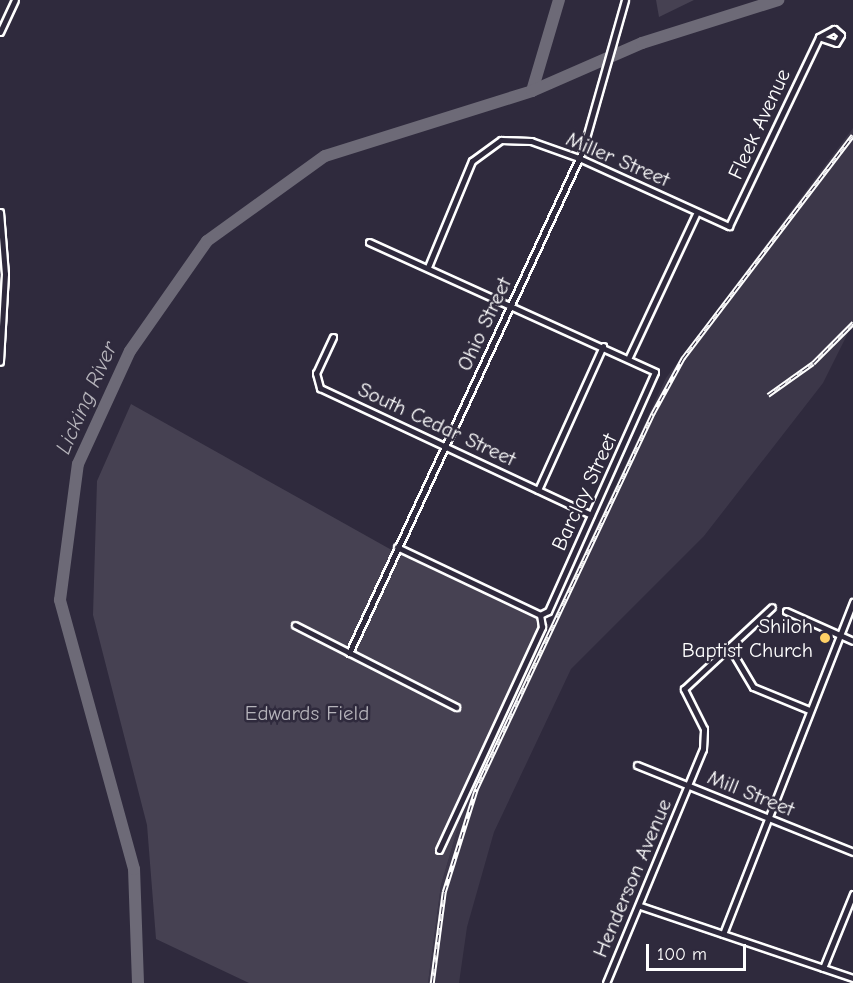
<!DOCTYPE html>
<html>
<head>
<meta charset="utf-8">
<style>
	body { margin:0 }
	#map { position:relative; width:853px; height:983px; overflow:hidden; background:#2f2a3d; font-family:"Comic Neue",sans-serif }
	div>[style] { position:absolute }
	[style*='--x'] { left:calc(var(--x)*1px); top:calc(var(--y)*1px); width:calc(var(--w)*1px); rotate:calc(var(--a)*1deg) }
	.built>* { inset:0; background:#3c3749 }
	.green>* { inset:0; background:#464152 }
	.river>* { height:12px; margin:-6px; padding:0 6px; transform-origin:6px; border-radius:6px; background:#6d6a77 }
	.roads { filter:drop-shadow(2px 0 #fff) drop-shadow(-2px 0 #fff) drop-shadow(0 2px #fff) drop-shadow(0 -2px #fff) }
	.minor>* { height:5px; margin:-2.5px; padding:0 2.5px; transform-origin:2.5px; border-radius:2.5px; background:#2f2a3d }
	.rail>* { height:4.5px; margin-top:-2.25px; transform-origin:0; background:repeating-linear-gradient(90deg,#2f2a3d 0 7px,#fff 0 14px); box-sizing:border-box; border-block:2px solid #fff }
	.dots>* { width:16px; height:16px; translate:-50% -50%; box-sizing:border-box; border:3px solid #2f2a3d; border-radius:50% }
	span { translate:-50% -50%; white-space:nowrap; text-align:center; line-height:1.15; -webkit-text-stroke:5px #2f2a3d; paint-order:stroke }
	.street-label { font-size:21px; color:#fff }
	.poi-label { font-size:21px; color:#fff }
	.right { translate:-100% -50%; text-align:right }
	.park-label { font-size:21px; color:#b5b3ba }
	.water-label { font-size:22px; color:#b6b4bb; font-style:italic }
	.scale { position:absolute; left:646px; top:944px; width:100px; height:27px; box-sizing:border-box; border:3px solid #fff; border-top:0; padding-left:8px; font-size:18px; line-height:21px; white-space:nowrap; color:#fff; -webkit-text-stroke:4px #2f2a3d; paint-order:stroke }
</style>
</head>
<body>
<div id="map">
	<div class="built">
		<i style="clip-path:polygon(853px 128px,853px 323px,823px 383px,704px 536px,571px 669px,494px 832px,467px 927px,459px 983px,428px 983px,441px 885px,463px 810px,666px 378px)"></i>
	</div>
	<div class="green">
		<i style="clip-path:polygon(656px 0,694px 0,659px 17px)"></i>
		<i style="clip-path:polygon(131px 404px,397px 553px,549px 625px,463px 810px,441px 885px,428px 983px,249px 983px,156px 939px,147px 825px,93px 615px,97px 481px)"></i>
	</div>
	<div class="river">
		<i style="--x:532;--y:91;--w:95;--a:-73.5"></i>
		<i style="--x:138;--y:983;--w:114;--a:-92"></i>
		<i style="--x:134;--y:869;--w:279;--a:-105.4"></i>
		<i style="--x:60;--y:600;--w:137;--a:-82.5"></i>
		<i style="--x:78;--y:464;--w:124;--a:-65.3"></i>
		<i style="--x:130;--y:351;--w:134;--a:-55"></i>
		<i style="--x:207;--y:241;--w:145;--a:-35.8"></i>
		<i style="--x:325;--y:156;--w:217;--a:-17.4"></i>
		<i style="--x:532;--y:91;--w:120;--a:-23.6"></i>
		<i style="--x:642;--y:43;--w:143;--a:-17.5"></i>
	</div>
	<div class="roads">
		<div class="minor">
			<i style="--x:834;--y:29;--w:9;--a:41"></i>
			<i style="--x:841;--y:35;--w:9;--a:122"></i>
			<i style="--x:836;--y:43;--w:18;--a:-161"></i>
			<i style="--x:819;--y:37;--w:17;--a:-28"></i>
			<i style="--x:0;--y:32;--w:35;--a:-65"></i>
			<i style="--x:0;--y:212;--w:62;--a:85.4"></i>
			<i style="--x:5;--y:274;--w:88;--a:93.3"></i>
			<i style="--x:369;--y:242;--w:314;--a:24.4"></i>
			<i style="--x:655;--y:372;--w:262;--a:114.1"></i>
			<i style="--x:548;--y:611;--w:9;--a:153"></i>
			<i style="--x:428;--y:267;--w:115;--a:-67.5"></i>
			<i style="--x:472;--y:161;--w:36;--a:-36"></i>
			<i style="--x:501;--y:140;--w:30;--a:2"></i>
			<i style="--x:531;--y:141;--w:51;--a:19.5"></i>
			<i style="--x:579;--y:158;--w:165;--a:24.4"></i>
			<i style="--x:729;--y:226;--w:209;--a:-64.5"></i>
			<i style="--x:333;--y:337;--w:40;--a:115"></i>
			<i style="--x:316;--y:373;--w:16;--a:75"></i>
			<i style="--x:320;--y:388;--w:299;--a:25.1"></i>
			<i style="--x:629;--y:357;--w:160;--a:-64.9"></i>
			<i style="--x:538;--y:490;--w:158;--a:-65.7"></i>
			<i style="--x:397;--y:547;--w:158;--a:25.4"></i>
			<i style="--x:786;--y:611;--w:73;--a:24.1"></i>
			<i style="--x:295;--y:625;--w:181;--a:27"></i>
			<i style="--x:731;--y:650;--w:43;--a:59.3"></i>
			<i style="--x:753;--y:687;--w:61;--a:22.3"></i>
			<i style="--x:349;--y:653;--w:553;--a:-65.06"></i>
			<i style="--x:582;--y:152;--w:158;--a:-74.2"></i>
			<i style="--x:637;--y:765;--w:233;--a:21.9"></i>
			<i style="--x:439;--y:850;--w:246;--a:-65.2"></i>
			<i style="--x:542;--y:627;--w:12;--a:-99"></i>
			<i style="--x:640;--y:906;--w:225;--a:18.7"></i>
			<i style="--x:723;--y:934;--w:357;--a:-68.6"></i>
			<i style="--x:823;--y:968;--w:80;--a:-67.9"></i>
			<i style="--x:606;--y:983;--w:253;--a:-67.5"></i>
			<i style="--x:703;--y:749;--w:20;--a:-87"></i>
			<i style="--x:704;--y:729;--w:45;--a:-116.6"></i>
			<i style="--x:684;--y:689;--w:120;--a:-43"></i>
		</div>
	</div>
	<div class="rail">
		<i style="--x:768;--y:395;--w:55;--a:-35.4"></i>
		<i style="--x:813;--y:363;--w:57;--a:-45"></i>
		<i style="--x:432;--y:983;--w:92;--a:-82.5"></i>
		<i style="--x:444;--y:892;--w:108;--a:-72.7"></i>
		<i style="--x:476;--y:789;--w:416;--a:-64.8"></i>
		<i style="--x:653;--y:413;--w:63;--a:-61.4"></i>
		<i style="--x:683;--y:358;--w:280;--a:-52.7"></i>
	</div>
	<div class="dots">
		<i style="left:825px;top:638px;background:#ffd166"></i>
	</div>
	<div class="street-label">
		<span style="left:759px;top:124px;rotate:-65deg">Fleek Avenue</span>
		<span style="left:618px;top:159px;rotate:23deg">Miller Street</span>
		<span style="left:484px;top:324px;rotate:-65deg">Ohio Street</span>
		<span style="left:437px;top:424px;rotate:25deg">South Cedar Street</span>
		<span style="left:584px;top:492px;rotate:-65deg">Barclay Street</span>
		<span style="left:751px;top:793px;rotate:22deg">Mill Street</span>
		<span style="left:632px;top:878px;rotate:-67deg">Henderson Avenue</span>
	</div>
	<div class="poi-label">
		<span class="right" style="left:813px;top:638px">Shiloh<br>Baptist Church</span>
	</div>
	<div class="park-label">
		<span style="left:307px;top:713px">Edwards Field</span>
	</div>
	<div class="water-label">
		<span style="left:87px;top:398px;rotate:-66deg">Licking River</span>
	</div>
	<div class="scale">100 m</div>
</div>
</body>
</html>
